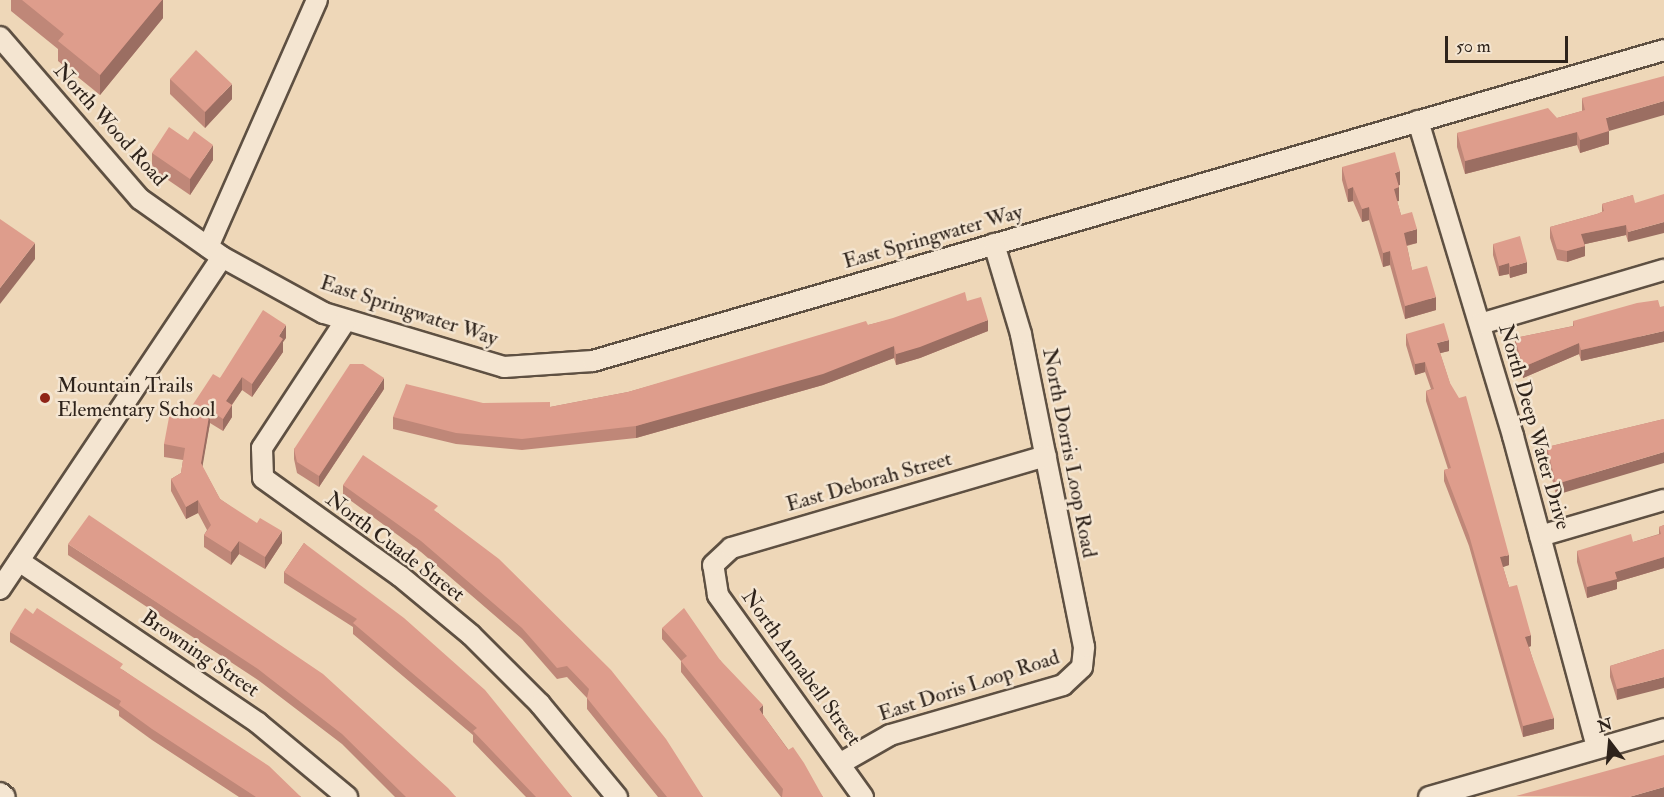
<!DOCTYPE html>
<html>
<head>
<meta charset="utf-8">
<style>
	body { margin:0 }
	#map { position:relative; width:1664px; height:797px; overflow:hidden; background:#eed7b8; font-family:"IM FELL Double Pica",serif }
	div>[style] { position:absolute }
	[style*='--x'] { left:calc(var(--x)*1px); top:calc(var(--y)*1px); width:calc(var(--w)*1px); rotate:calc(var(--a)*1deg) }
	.roads { filter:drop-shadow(2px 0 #5e5042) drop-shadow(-2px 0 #5e5042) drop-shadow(0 2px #5e5042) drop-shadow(0 -2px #5e5042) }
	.street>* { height:20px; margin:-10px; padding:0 10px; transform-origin:10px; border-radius:10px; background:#f4e5d1 }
	.wall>* { inset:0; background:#bf8778 }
	.shaded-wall>* { inset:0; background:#9b6e62 }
	.building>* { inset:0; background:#de9d8c }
	.dots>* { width:16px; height:16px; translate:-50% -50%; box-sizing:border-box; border:3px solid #f4e5d1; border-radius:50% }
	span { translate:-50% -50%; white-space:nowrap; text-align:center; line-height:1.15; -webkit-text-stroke:5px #f4e5d1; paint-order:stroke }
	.street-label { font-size:21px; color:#2e231b }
	.poi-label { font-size:21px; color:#2e231b }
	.left { translate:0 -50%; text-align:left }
	.north { position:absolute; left:1580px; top:713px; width:60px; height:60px; -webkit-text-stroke:4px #f4e5d1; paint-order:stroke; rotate:344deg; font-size:16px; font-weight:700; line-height:24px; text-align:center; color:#2e231b }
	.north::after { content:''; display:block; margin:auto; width:21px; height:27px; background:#2e231b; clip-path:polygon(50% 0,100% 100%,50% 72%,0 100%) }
	.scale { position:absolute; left:1445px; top:36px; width:123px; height:27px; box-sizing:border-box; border:3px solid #2e231b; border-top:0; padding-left:8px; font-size:18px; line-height:21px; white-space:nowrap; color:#2e231b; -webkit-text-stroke:4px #f4e5d1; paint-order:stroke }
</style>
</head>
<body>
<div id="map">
	<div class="roads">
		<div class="street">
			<i style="--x:0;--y:37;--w:214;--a:49.2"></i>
			<i style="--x:140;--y:199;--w:100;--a:35.3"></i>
			<i style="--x:222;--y:257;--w:116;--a:28.8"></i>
			<i style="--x:324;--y:313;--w:188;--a:16.7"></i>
			<i style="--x:504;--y:367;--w:89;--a:-3.9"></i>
			<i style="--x:593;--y:361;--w:1115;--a:-16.19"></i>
			<i style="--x:1418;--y:121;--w:329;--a:73.2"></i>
			<i style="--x:1513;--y:436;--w:323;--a:74.9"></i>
			<i style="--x:208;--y:247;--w:270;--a:-66.2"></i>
			<i style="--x:346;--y:320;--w:153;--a:123.3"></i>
			<i style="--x:262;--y:448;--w:30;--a:88"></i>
			<i style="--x:263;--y:478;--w:168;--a:35.6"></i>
			<i style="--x:400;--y:576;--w:92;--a:39.7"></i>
			<i style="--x:471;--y:635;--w:98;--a:45"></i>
			<i style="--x:540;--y:704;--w:121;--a:50.4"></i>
			<i style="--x:1480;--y:324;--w:192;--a:-16.4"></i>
			<i style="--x:1540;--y:536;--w:129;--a:-16.2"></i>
			<i style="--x:19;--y:561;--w:289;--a:34.1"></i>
			<i style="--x:258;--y:723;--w:116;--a:39.7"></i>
			<i style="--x:0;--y:589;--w:399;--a:-56.2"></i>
			<i style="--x:841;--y:763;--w:56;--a:-29.7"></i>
			<i style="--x:890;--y:735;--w:180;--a:-16.1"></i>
			<i style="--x:1063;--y:685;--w:26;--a:-43"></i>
			<i style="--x:1082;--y:667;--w:20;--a:-84"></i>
			<i style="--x:1084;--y:647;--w:319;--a:-101.4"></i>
			<i style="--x:1021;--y:334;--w:94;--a:-106.7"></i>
			<i style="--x:0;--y:793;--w:6;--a:39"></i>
			<i style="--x:863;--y:797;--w:249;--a:-125.7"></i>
			<i style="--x:718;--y:595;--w:30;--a:-99"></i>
			<i style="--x:713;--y:565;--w:25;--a:-43"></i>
			<i style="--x:731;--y:548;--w:328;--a:-16.3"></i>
			<i style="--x:1429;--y:797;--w:245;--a:-16.1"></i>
		</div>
	</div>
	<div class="wall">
		<i style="clip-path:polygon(11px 0,163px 0,163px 18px,100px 95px,58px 61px,58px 49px,11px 11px)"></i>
		<i style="clip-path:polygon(170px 79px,232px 99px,205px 128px,170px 94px)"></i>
		<i style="clip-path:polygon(1582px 98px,1609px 131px,1609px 144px,1580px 153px,1577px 145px,1465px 174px,1457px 147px,1457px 133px,1557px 118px,1582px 111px)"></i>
		<i style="clip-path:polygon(152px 153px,213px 160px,190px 195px,152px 169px)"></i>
		<i style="clip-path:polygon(1342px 167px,1400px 185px,1399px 185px,1399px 201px,1397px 201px,1401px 215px,1417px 243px,1407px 246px,1412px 270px,1436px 310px,1405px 319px,1390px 265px,1383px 267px,1369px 220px,1362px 222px,1353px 201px,1348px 202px,1342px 180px)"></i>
		<i style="clip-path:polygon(1633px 195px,1628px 242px,1626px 235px,1585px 244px,1585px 256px,1567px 262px,1557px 260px,1550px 238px,1550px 227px,1597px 214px,1602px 212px,1602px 204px)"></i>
		<i style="clip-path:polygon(1493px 244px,1527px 273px,1510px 278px,1509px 274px,1499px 276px,1493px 255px)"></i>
		<i style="clip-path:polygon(967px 301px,988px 331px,920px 358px,896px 365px,894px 358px,823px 385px,636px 438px,522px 450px,456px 444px,393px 429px,393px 417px,483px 403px,550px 407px,628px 392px,868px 325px)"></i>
		<i style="clip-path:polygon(1573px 321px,1663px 342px,1581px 361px,1579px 354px,1523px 378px,1515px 349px,1515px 338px,1573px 326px)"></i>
		<i style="clip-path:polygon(1406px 334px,1449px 351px,1440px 353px,1509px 565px,1503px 567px,1509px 587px,1531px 646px,1529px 647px,1554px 729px,1523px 737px,1469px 546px,1444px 481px,1444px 470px,1448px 469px,1426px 401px,1426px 391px,1431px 389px,1425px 372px,1415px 375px,1406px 345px)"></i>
		<i style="clip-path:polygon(286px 338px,283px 342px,283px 352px,252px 397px,242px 390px,232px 405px,232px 417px,223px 431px,210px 423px,202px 466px,220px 499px,282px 543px,265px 569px,239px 554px,231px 565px,204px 547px,204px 535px,207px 530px,198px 513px,186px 519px,171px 491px,171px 479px,181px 473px,183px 460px,164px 457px,164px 444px,186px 415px,220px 378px)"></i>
		<i style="clip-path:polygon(384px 389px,319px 487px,297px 473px,294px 459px,294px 449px)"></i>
		<i style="clip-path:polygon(1664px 419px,1556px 495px,1547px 458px,1547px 447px)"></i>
		<i style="clip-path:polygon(343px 485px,438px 513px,703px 797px,658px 797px,587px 709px,587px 698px,567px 677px,557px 679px,522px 639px,421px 552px,343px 495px)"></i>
		<i style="clip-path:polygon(1664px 525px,1664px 568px,1617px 582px,1617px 589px,1587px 598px,1577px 562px,1577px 551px,1633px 542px,1659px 534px,1659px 527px)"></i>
		<i style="clip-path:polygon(304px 543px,572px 797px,526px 797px,473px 742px,473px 735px,353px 634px,353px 627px,284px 583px,284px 572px)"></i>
		<i style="clip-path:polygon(68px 544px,456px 797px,395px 797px,342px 744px,258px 680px,68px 555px)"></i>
		<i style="clip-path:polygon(662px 628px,720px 660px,763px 715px,823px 797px,781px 797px,681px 672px,681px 661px,662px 639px)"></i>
		<i style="clip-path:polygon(10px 632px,123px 670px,301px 797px,239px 797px,152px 740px,119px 716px,119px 711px,10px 642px)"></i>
		<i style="clip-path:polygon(1664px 649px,1617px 700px,1610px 677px,1610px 666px)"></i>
	</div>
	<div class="shaded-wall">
		<i style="clip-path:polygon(162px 0,163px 0,163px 18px,100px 95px,100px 75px)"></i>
		<i style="clip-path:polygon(232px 84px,232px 99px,205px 128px,205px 112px)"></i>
		<i style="clip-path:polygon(1664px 101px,1664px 115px,1609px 131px,1609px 144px,1580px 153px,1580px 140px,1606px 118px)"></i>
		<i style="clip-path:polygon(1577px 132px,1577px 145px,1465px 174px,1465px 161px)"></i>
		<i style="clip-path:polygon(213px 145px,213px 160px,190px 195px,190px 179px)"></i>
		<i style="clip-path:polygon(1400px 171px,1400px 185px,1395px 186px,1395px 173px)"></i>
		<i style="clip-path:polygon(1353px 187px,1353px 201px,1348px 202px,1348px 189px)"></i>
		<i style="clip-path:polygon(1399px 187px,1399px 201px,1394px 202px,1394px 189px)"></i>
		<i style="clip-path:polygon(1369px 207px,1369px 220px,1362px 222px,1362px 209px)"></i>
		<i style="clip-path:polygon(1664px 222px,1664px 233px,1628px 242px,1628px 232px)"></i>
		<i style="clip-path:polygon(1626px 225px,1626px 235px,1581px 245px,1581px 234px)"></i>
		<i style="clip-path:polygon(1417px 229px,1417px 243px,1404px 246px,1404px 233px)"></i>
		<i style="clip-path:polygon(35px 243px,35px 259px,0 304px,0 288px)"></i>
		<i style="clip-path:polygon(1585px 246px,1585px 256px,1567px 262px,1567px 251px)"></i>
		<i style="clip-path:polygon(1390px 251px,1390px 265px,1383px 267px,1383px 253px)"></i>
		<i style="clip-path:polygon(1527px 262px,1527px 273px,1510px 278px,1510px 267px)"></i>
		<i style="clip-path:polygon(1509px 263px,1509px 274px,1499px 276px,1499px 266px)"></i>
		<i style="clip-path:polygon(1436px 297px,1436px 310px,1405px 319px,1405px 306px)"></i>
		<i style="clip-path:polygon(988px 320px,988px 331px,920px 358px,896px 365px,896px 354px)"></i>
		<i style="clip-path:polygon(286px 325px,286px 338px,283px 342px,283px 352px,252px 397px,252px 384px,279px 336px)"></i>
		<i style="clip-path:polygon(1664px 331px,1664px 342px,1581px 361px,1581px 350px)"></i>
		<i style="clip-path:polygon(1449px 340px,1449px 351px,1437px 354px,1437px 343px)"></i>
		<i style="clip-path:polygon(1579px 343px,1579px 354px,1523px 378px,1523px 367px)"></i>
		<i style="clip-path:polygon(894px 346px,894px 358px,823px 385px,636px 438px,636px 426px)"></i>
		<i style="clip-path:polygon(1425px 362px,1425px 372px,1415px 375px,1415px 364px)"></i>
		<i style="clip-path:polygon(242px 377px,242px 390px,226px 413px,226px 401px)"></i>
		<i style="clip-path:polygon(384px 378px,384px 389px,319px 487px,319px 476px)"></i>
		<i style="clip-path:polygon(232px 405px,232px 417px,223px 431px,223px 419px)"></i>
		<i style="clip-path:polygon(210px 410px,210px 423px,201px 475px,201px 463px)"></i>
		<i style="clip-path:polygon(1664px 452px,1664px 463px,1556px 495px,1556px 484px)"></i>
		<i style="clip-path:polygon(198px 500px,198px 513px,186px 519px,186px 507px)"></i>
		<i style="clip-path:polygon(282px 531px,282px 543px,265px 569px,265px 557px)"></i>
		<i style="clip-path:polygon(239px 541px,239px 554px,231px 565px,231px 552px)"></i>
		<i style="clip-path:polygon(1509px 555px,1509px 565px,1500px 568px,1500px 557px)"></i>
		<i style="clip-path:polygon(1664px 557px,1664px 568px,1617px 582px,1617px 589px,1587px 598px,1587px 587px,1615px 572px)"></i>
		<i style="clip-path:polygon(1531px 635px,1531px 646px,1525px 648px,1525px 637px)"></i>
		<i style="clip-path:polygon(1664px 677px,1664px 688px,1617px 700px,1617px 689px)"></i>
		<i style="clip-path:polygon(763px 705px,763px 716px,759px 709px)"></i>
		<i style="clip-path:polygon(1554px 718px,1554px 729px,1523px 737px,1523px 726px)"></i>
		<i style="clip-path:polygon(1664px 787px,1664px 797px,1629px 797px)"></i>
	</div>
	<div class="building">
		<i style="clip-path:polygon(22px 0,162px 0,100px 75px,58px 41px,64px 34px)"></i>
		<i style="clip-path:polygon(196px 50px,232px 84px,205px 112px,170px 79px)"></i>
		<i style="clip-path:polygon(1664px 76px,1664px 101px,1606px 118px,1609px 131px,1580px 140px,1577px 132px,1465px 161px,1457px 133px,1548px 108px,1557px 118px,1585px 110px,1582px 98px)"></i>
		<i style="clip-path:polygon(169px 127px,188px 140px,194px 131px,213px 145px,190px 179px,152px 153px)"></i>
		<i style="clip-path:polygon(1395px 152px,1400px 171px,1395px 173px,1399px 187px,1394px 189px,1401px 215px,1412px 212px,1417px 229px,1404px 233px,1412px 270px,1427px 266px,1436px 297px,1405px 306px,1390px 251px,1383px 253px,1369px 207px,1362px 209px,1353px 187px,1348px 189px,1342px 167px)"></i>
		<i style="clip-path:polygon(1664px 194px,1664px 222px,1628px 232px,1626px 225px,1581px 234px,1585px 246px,1567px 251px,1557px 249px,1550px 227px,1597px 214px,1604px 211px,1602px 204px,1633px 195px,1635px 203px)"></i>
		<i style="clip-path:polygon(0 219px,35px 243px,0 288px)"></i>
		<i style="clip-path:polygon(1520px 236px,1527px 262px,1510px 267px,1509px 263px,1499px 266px,1493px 244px)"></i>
		<i style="clip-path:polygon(965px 292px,967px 301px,981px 297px,988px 320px,920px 347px,896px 354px,894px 346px,823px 374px,636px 426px,522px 439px,456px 433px,393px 417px,406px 384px,483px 403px,550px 402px,550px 407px,628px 392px,866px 321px,868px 325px,893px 318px)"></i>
		<i style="clip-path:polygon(1658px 300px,1660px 307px,1664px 306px,1664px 331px,1581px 350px,1579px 343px,1523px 367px,1515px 338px,1574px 326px,1573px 321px,1637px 303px)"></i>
		<i style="clip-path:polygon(263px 310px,286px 325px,279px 336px,283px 339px,252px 384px,242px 377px,226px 401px,232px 405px,223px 419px,210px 410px,201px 463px,220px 499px,257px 523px,260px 518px,282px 531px,265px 557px,239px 541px,231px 552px,204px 535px,211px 525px,198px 500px,186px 507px,171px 479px,181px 473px,185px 448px,164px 444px,170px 412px,186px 415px,213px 374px,220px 378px)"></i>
		<i style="clip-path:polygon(1444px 323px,1449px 340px,1437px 343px,1450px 383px,1459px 398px,1466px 396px,1509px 555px,1500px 557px,1509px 587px,1517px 585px,1531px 635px,1525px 637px,1554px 718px,1523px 726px,1469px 535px,1444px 470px,1451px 468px,1426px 391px,1434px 389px,1425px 362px,1415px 364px,1406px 334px)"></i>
		<i style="clip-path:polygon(350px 364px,363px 364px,384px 378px,319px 476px,297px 462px,294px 449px)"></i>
		<i style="clip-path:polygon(1664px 419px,1664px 452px,1556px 484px,1547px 447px)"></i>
		<i style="clip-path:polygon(363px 455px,438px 506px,434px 510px,499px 559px,611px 670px,666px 739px,703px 797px,667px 797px,587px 698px,589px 689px,567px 666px,557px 668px,522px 628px,421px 541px,343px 485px)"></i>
		<i style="clip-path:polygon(89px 515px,323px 674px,448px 788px,456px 797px,406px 797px,342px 734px,258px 669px,68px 544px)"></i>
		<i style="clip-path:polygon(1664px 525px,1664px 557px,1615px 572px,1617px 579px,1587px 587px,1577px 551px,1631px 534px,1633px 542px,1661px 534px,1659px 527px)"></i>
		<i style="clip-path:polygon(304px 543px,404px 618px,485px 690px,572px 797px,536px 797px,473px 731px,477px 728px,353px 623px,357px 619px,284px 572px)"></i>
		<i style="clip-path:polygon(25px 608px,33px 614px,37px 608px,123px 664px,120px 668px,269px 766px,301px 797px,256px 797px,152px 729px,119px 705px,121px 701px,10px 632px)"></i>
		<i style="clip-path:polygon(684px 608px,720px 660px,763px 705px,759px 709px,788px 750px,793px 747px,804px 763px,823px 797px,782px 797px,783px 789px,681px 661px,687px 656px,662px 628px)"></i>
		<i style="clip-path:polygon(1664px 649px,1664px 677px,1617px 689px,1610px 666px)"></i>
		<i style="clip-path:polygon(1664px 755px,1664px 787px,1629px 797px,1516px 796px)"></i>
	</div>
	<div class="dots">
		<i style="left:45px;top:398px;background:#8f2418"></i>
	</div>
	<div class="street-label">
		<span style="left:110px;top:125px;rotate:48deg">North Wood Road</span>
		<span style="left:933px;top:237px;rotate:-16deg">East Springwater Way</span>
		<span style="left:409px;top:311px;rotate:18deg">East Springwater Way</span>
		<span style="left:1534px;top:427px;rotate:74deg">North Deep Water Drive</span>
		<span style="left:1069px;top:453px;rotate:79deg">North Dorris Loop Road</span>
		<span style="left:869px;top:482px;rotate:-16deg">East Deborah Street</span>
		<span style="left:395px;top:547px;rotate:37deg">North Cuade Street</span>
		<span style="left:200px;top:654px;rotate:34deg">Browning Street</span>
		<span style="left:801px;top:668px;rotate:54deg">North Annabell Street</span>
		<span style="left:969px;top:686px;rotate:-18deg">East Doris Loop Road</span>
	</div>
	<div class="poi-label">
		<span class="left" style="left:57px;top:398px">Mountain Trails<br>Elementary School</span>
	</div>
	<div class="north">N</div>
	<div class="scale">50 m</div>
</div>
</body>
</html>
